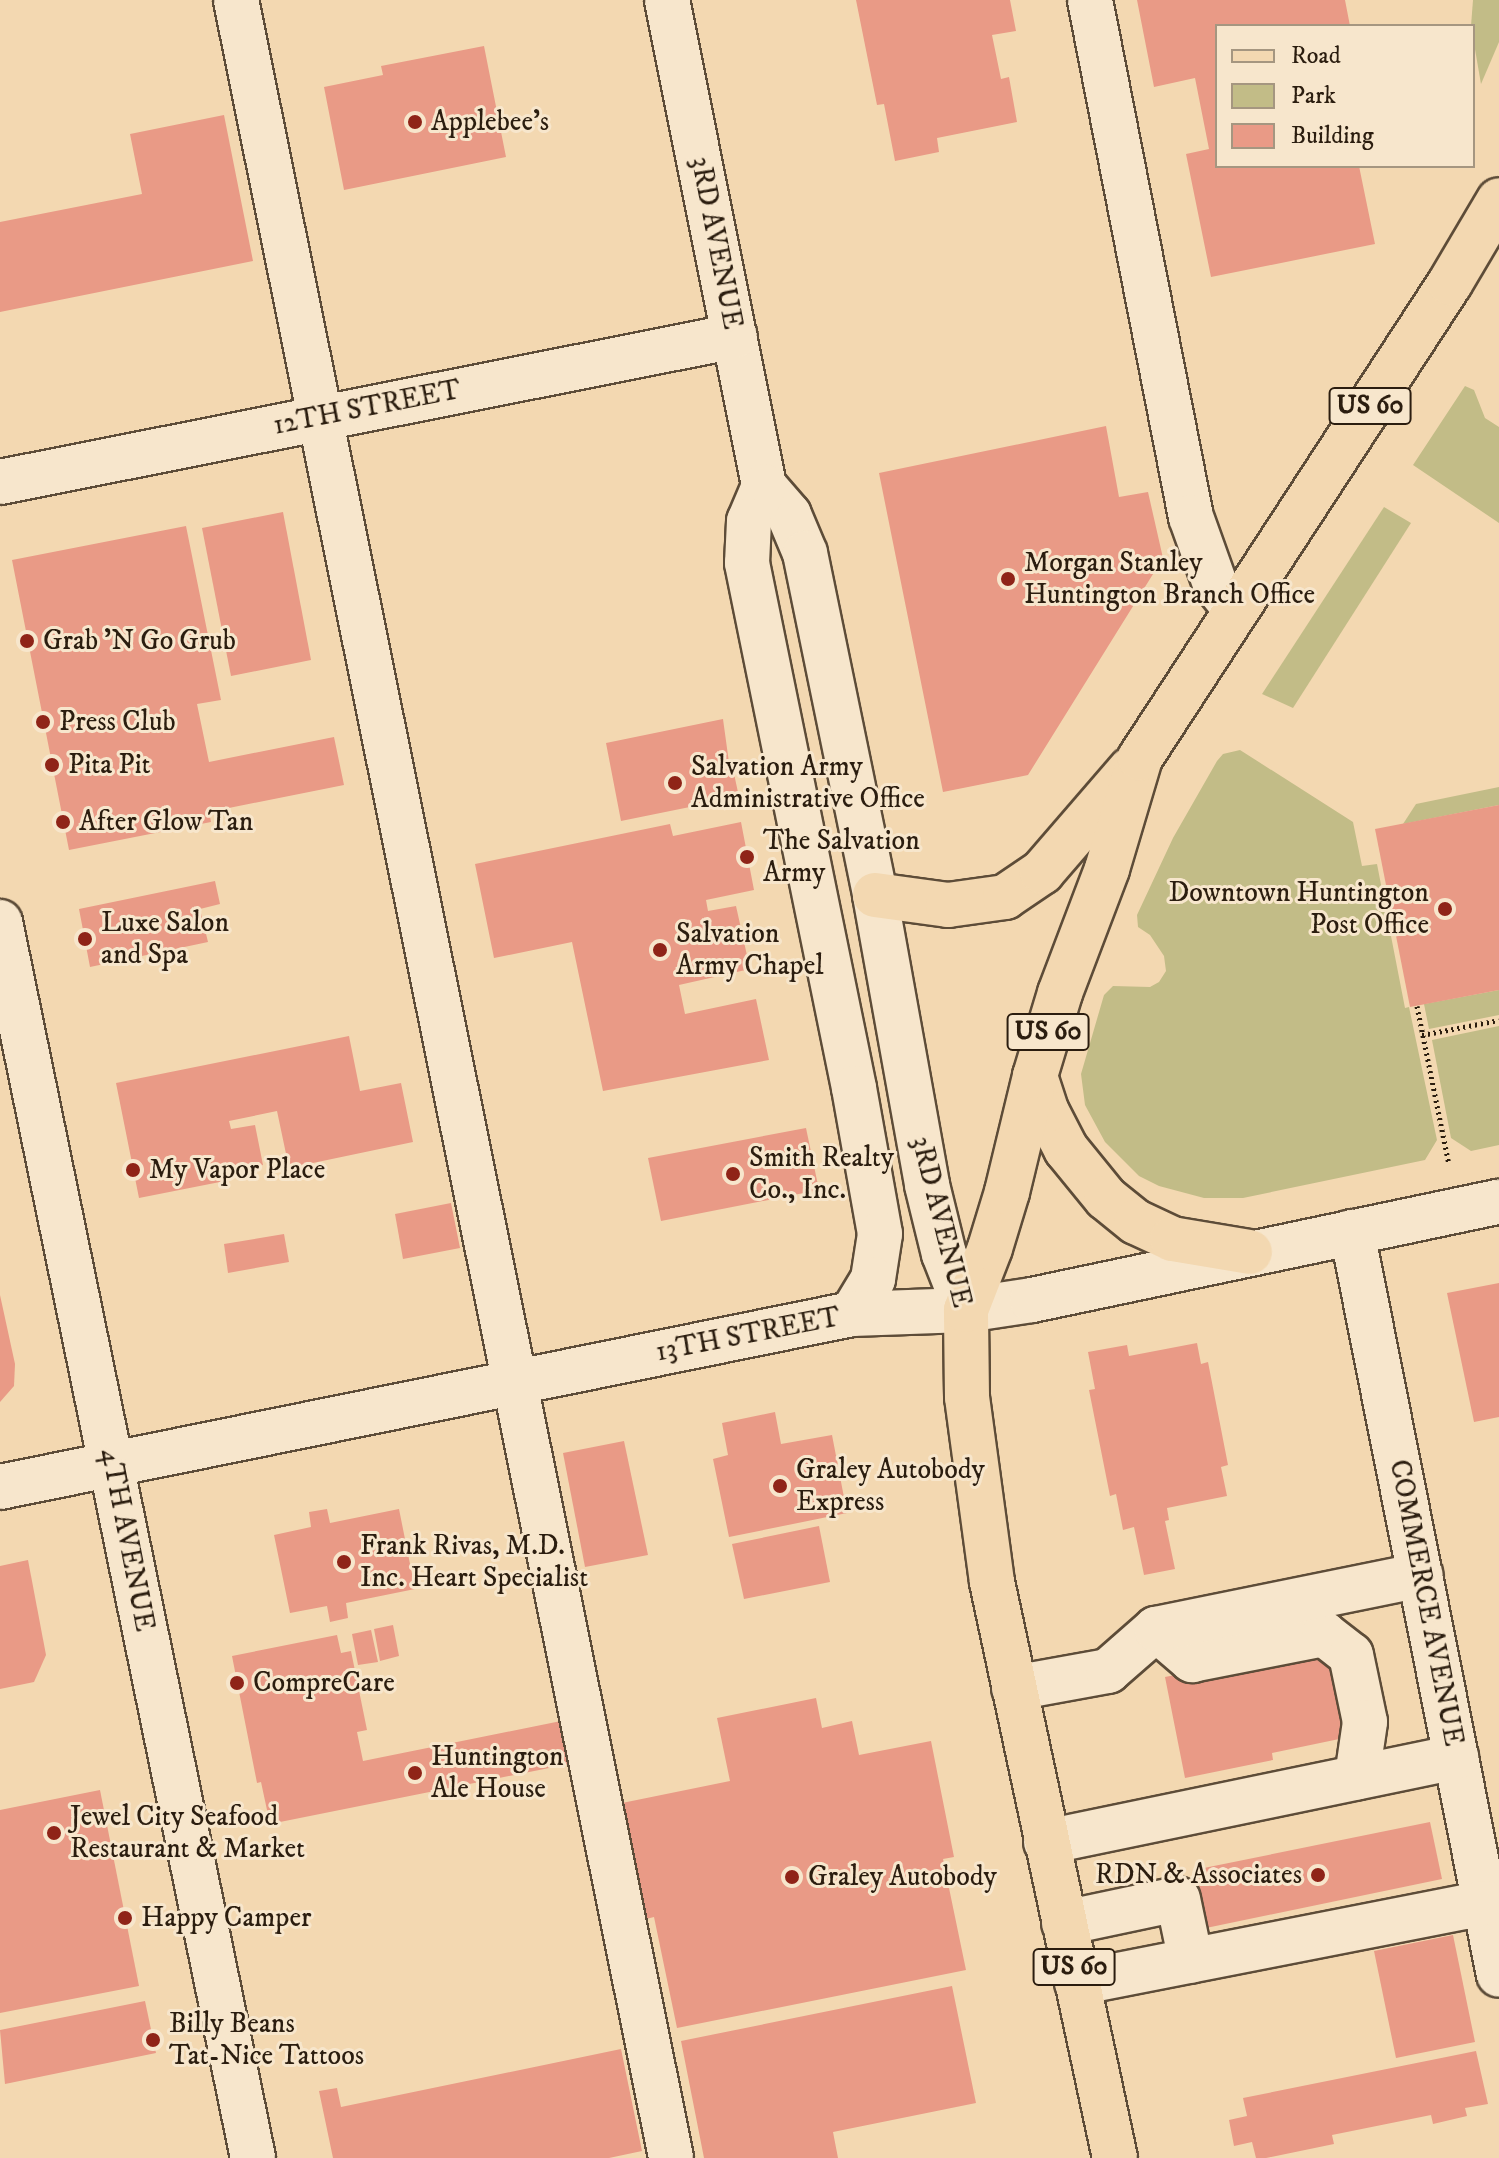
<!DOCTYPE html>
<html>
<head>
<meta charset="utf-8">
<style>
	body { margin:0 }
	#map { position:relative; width:1499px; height:2158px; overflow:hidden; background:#f3d8b1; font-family:"IM FELL DW Pica",serif }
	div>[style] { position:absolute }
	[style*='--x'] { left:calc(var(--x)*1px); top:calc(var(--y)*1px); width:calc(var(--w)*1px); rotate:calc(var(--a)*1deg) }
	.green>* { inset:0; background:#c2bc87 }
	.building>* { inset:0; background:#e99a86 }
	.path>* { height:5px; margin-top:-2.5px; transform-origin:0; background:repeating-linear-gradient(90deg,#2b1d0f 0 2px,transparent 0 6px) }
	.roads { filter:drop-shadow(2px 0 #5d4c38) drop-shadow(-2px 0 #5d4c38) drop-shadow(0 2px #5d4c38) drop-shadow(0 -2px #5d4c38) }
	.minor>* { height:44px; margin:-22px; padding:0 22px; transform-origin:22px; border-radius:22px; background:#f7e6cc }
	.major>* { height:44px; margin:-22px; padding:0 22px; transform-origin:22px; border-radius:22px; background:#f3d8b1 }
	.dots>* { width:22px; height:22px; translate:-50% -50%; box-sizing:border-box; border:4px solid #f7e6cc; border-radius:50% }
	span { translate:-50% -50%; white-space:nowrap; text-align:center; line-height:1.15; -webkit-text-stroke:6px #f7e6cc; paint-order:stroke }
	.shield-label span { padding:2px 6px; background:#f7e6cc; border:2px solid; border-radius:6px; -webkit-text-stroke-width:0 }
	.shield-label { font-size:26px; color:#2b1d0f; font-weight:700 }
	.poi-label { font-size:28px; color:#2b1d0f }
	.left { translate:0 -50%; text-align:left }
	.right { translate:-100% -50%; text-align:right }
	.street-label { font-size:28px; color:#2b1d0f }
	.legend { position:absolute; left:1215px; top:24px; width:260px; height:144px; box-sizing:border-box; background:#f7e6cc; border:2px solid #a59680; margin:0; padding:10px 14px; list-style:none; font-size:24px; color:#2b1d0f }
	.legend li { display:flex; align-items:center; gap:16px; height:40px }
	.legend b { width:40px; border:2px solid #a59680 }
</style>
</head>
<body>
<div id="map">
	<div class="green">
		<i style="clip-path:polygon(1473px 0,1499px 0,1499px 42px,1481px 84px,1471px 26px)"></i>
		<i style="clip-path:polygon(1465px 386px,1474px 390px,1485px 418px,1499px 427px,1499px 523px,1413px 465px)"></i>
		<i style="clip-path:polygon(1384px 507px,1411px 523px,1293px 708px,1262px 694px)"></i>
		<i style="clip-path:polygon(1240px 750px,1353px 822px,1362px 866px,1377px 864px,1405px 1008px,1409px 1007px,1437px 1140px,1425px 1160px,1243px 1198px,1204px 1198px,1159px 1186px,1139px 1176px,1105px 1142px,1085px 1105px,1081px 1074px,1104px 995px,1113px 986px,1150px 987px,1159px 982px,1166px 971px,1164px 956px,1150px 935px,1138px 927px,1137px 915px,1173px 838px,1217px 761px,1223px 754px)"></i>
		<i style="clip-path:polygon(1499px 787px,1499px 805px,1403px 824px,1416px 804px)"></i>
		<i style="clip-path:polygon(1499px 990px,1499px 1015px,1429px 1029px,1424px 1004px)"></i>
		<i style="clip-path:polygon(1499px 1026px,1499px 1145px,1471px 1151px,1451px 1138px,1432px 1040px)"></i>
	</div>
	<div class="building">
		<i style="clip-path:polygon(856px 0,1010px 0,1016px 31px,992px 35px,1001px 79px,1009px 77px,1017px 122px,937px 138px,939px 152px,895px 161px,884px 104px,877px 105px)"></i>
		<i style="clip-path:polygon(1137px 0,1345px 0,1350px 26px,1217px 26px,1217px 166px,1359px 166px,1375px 244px,1211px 277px,1186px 154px,1209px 149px,1195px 78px,1154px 87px)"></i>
		<i style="clip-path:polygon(484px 46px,506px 157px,344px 190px,324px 87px,383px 75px,381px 66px)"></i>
		<i style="clip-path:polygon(224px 115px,253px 261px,0 312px,0 222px,142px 194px,130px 134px)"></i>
		<i style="clip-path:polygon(1106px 426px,1119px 497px,1148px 492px,1163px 558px,1028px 775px,943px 792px,879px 473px)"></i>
		<i style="clip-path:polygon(283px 512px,311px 660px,231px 676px,202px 528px)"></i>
		<i style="clip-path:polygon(186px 526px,221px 700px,197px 704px,209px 762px,334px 737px,344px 785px,209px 812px,211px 822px,69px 850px,12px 560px)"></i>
		<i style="clip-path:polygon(723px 719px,730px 770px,733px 769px,739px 797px,621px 821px,606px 743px)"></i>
		<i style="clip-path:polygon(1499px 805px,1499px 990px,1410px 1007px,1375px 829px)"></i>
		<i style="clip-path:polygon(741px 822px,754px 890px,706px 900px,708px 911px,736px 906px,750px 969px,679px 985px,685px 1014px,756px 999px,769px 1060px,603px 1091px,572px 942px,494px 958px,475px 864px,670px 824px,673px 836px)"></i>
		<i style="clip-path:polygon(215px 881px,220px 904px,200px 909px,208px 942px,90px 967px,79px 909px)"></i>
		<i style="clip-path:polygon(349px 1036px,360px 1091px,401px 1083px,413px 1142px,289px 1168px,277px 1111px,229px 1121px,231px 1129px,255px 1125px,263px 1165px,229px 1173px,230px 1180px,139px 1198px,116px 1083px)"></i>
		<i style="clip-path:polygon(806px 1128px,819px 1190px,661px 1221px,648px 1158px)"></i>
		<i style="clip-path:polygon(451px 1203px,460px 1248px,403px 1259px,395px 1214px)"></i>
		<i style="clip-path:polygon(284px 1234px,289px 1262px,228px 1273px,224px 1244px)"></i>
		<i style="clip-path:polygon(1499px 1283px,1499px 1417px,1474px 1422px,1447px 1293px)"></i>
		<i style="clip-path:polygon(0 1295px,15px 1364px,14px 1386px,0 1402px)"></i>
		<i style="clip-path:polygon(1197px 1343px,1201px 1364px,1208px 1362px,1228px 1465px,1221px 1467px,1227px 1496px,1167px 1508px,1169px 1520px,1165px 1521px,1175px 1569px,1144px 1575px,1134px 1527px,1123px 1530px,1116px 1494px,1110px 1496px,1089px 1390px,1095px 1389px,1088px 1352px,1127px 1345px,1129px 1356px)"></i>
		<i style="clip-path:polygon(775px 1412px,781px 1444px,832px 1435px,847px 1513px,729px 1537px,713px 1459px,728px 1455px,722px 1423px)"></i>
		<i style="clip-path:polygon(624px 1441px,648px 1555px,585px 1567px,563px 1453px)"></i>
		<i style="clip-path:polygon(327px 1509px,330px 1523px,399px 1509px,415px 1589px,346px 1603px,348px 1618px,330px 1622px,327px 1606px,290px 1613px,274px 1535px,311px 1527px,309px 1512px)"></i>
		<i style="clip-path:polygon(819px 1526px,830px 1582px,744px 1599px,732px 1544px)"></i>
		<i style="clip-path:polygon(28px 1560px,46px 1655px,34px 1682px,0 1689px,0 1566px)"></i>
		<i style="clip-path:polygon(393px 1625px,399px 1656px,380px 1661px,374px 1629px)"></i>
		<i style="clip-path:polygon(371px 1630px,378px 1662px,358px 1665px,352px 1634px)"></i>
		<i style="clip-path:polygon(337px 1635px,341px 1653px,351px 1651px,367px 1730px,357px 1732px,363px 1761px,561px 1721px,569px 1764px,270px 1824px,261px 1782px,257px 1783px,232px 1656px)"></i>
		<i style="clip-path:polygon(1327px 1655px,1344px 1738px,1272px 1753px,1273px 1760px,1185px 1778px,1165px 1677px,1240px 1662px)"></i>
		<i style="clip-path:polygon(816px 1698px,822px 1728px,852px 1721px,859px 1755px,931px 1741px,954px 1857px,943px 1859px,966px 1970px,677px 2028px,654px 1917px,646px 1919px,622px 1803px,730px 1781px,717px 1718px)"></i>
		<i style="clip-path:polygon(100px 1790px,139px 1986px,0 2013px,0 1810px)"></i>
		<i style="clip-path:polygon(1430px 1822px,1442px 1879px,1206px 1928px,1194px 1870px)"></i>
		<i style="clip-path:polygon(1453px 1935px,1475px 2042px,1396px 2058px,1374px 1951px)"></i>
		<i style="clip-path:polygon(952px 1986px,976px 2103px,833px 2132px,838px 2158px,704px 2158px,681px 2041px)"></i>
		<i style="clip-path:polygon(145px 2001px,156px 2053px,5px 2084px,0 2030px)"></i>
		<i style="clip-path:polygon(621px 2049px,642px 2151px,609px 2158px,333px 2158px,319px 2091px,337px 2088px,341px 2107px)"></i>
		<i style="clip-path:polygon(1476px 2051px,1488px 2104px,1465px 2108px,1467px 2116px,1433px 2124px,1431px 2115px,1332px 2135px,1334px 2144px,1266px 2158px,1256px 2158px,1252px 2142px,1234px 2146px,1229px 2120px,1247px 2116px,1243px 2098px)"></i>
	</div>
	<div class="path">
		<i style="--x:1417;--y:1006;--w:161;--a:78.6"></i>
		<i style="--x:1422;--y:1035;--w:78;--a:-11"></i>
	</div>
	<div class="roads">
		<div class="minor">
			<i style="--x:236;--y:0;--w:2201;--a:78.6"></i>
			<i style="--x:667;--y:0;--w:496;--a:78.7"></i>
			<i style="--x:764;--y:486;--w:38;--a:49"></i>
			<i style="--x:789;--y:515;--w:41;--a:67.2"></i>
			<i style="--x:805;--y:553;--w:349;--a:78.4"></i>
			<i style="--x:875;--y:895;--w:295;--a:79.8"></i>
			<i style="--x:927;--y:1185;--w:71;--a:76.2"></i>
			<i style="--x:944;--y:1254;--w:60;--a:68.6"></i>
			<i style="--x:1090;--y:0;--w:527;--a:78.95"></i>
			<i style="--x:1191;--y:517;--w:71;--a:70.3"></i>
			<i style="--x:1215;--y:584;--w:32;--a:51"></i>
			<i style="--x:0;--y:482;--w:749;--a:-11.23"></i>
			<i style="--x:764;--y:486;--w:38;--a:113"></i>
			<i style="--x:749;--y:521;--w:42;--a:92.7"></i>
			<i style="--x:747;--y:563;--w:536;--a:78.48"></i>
			<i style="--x:854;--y:1088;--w:148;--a:79.9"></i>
			<i style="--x:880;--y:1234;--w:46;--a:98.8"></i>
			<i style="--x:873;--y:1279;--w:41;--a:121"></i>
			<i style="--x:0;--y:922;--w:1262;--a:78.43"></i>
			<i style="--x:1352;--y:1232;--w:757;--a:78.81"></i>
			<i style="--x:0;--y:1487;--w:869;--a:-11.48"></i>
			<i style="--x:852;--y:1314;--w:114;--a:-2"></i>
			<i style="--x:966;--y:1310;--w:67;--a:-8.6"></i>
			<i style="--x:1032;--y:1300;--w:477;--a:-11.9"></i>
			<i style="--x:1156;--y:1629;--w:48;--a:40.7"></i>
			<i style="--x:1192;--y:1660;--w:135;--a:-11.1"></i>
			<i style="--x:1324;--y:1634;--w:34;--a:38"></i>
			<i style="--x:1351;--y:1655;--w:68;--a:78.2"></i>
			<i style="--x:1365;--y:1722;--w:56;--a:98.3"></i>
			<i style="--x:1014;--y:1688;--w:96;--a:-10.3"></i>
			<i style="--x:1108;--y:1671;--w:64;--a:-41.2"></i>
			<i style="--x:1156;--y:1629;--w:270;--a:-11.5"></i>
			<i style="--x:1046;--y:1842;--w:419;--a:-11.7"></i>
			<i style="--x:1064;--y:1923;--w:116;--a:-11.9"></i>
			<i style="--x:1178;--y:1899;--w:63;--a:78.2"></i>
			<i style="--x:1077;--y:1983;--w:416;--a:-11.1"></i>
		</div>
		<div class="major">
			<i style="--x:875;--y:895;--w:74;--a:7.8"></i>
			<i style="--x:948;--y:905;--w:58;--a:-8"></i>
			<i style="--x:1005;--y:897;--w:45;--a:-34"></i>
			<i style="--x:1042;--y:872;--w:136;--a:-49.2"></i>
			<i style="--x:1035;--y:1076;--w:38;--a:72"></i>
			<i style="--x:1047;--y:1112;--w:42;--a:62.8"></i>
			<i style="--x:1066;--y:1149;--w:63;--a:50.8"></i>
			<i style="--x:1106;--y:1198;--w:38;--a:39"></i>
			<i style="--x:1136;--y:1222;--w:40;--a:25"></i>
			<i style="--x:1172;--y:1239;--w:79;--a:9.5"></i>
			<i style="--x:1115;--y:2158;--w:589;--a:-102.05"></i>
			<i style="--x:992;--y:1582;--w:187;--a:-97.7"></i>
			<i style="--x:967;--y:1397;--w:87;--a:-90.7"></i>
			<i style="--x:966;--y:1310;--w:66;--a:-68.8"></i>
			<i style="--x:990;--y:1248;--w:59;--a:-73.1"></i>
			<i style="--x:1007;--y:1192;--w:119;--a:-76.4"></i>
			<i style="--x:1035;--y:1076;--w:87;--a:-73.2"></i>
			<i style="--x:1060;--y:993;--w:133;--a:-69.2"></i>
			<i style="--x:1107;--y:869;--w:116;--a:-73.4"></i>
			<i style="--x:1140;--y:758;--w:567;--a:-56.87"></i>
			<i style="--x:1450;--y:283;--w:96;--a:-59.4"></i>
		</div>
	</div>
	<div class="dots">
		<i style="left:415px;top:122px;background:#8f2418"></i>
		<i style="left:1008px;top:579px;background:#8f2418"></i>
		<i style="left:27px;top:641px;background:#8f2418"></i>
		<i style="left:43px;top:722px;background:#8f2418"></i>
		<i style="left:52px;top:765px;background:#8f2418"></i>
		<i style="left:675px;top:783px;background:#8f2418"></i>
		<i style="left:63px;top:822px;background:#8f2418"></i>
		<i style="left:747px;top:857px;background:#8f2418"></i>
		<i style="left:1445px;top:909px;background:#8f2418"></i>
		<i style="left:85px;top:939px;background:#8f2418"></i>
		<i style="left:660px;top:950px;background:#8f2418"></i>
		<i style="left:133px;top:1170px;background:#8f2418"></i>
		<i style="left:733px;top:1174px;background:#8f2418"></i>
		<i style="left:780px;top:1486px;background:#8f2418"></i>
		<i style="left:344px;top:1562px;background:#8f2418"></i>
		<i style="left:237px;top:1683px;background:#8f2418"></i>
		<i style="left:415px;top:1773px;background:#8f2418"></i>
		<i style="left:54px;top:1833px;background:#8f2418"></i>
		<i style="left:1318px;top:1875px;background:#8f2418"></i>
		<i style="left:792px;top:1877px;background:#8f2418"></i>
		<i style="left:125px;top:1918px;background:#8f2418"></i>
		<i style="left:153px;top:2040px;background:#8f2418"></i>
	</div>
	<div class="shield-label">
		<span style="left:1370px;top:406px">US 60</span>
		<span style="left:1048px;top:1032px">US 60</span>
		<span style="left:1074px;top:1967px">US 60</span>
	</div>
	<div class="poi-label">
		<span class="left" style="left:431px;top:122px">Applebee's</span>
		<span class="left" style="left:1024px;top:579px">Morgan Stanley<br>Huntington Branch Office</span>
		<span class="left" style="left:43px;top:641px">Grab 'N Go Grub</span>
		<span class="left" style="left:59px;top:722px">Press Club</span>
		<span class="left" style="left:68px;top:765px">Pita Pit</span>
		<span class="left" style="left:691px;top:783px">Salvation Army<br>Administrative Office</span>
		<span class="left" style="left:79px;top:822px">After Glow Tan</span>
		<span class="left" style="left:763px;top:857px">The Salvation<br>Army</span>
		<span class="right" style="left:1429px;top:909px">Downtown Huntington<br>Post Office</span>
		<span class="left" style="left:101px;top:939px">Luxe Salon<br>and Spa</span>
		<span class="left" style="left:676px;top:950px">Salvation<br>Army Chapel</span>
		<span class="left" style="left:749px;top:1174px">Smith Realty<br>Co., Inc.</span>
		<span class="left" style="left:149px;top:1170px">My Vapor Place</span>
		<span class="left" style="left:796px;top:1486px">Graley Autobody<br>Express</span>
		<span class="left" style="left:360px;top:1562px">Frank Rivas, M.D.<br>Inc. Heart Specialist</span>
		<span class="left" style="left:253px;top:1683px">CompreCare</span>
		<span class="left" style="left:431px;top:1773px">Huntington<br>Ale House</span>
		<span class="left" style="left:70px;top:1833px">Jewel City Seafood<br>Restaurant &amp; Market</span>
		<span class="right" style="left:1302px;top:1875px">RDN &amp; Associates</span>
		<span class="left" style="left:808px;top:1877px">Graley Autobody</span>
		<span class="left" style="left:141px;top:1918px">Happy Camper</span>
		<span class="left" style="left:169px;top:2040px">Billy Beans<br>Tat-Nice Tattoos</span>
	</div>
	<div class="street-label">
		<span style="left:716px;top:243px;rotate:79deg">3RD AVENUE</span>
		<span style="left:367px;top:408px;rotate:-11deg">12TH STREET</span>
		<span style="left:941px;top:1222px;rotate:76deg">3RD AVENUE</span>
		<span style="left:748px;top:1335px;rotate:-11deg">13TH STREET</span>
		<span style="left:127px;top:1540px;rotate:79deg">4TH AVENUE</span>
		<span style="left:1426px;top:1603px;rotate:79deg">COMMERCE AVENUE</span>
	</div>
	<ul class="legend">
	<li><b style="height:10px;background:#f3d8b1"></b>Road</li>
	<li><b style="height:22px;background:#c2bc87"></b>Park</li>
	<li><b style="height:22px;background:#e99a86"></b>Building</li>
	</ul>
</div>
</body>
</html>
